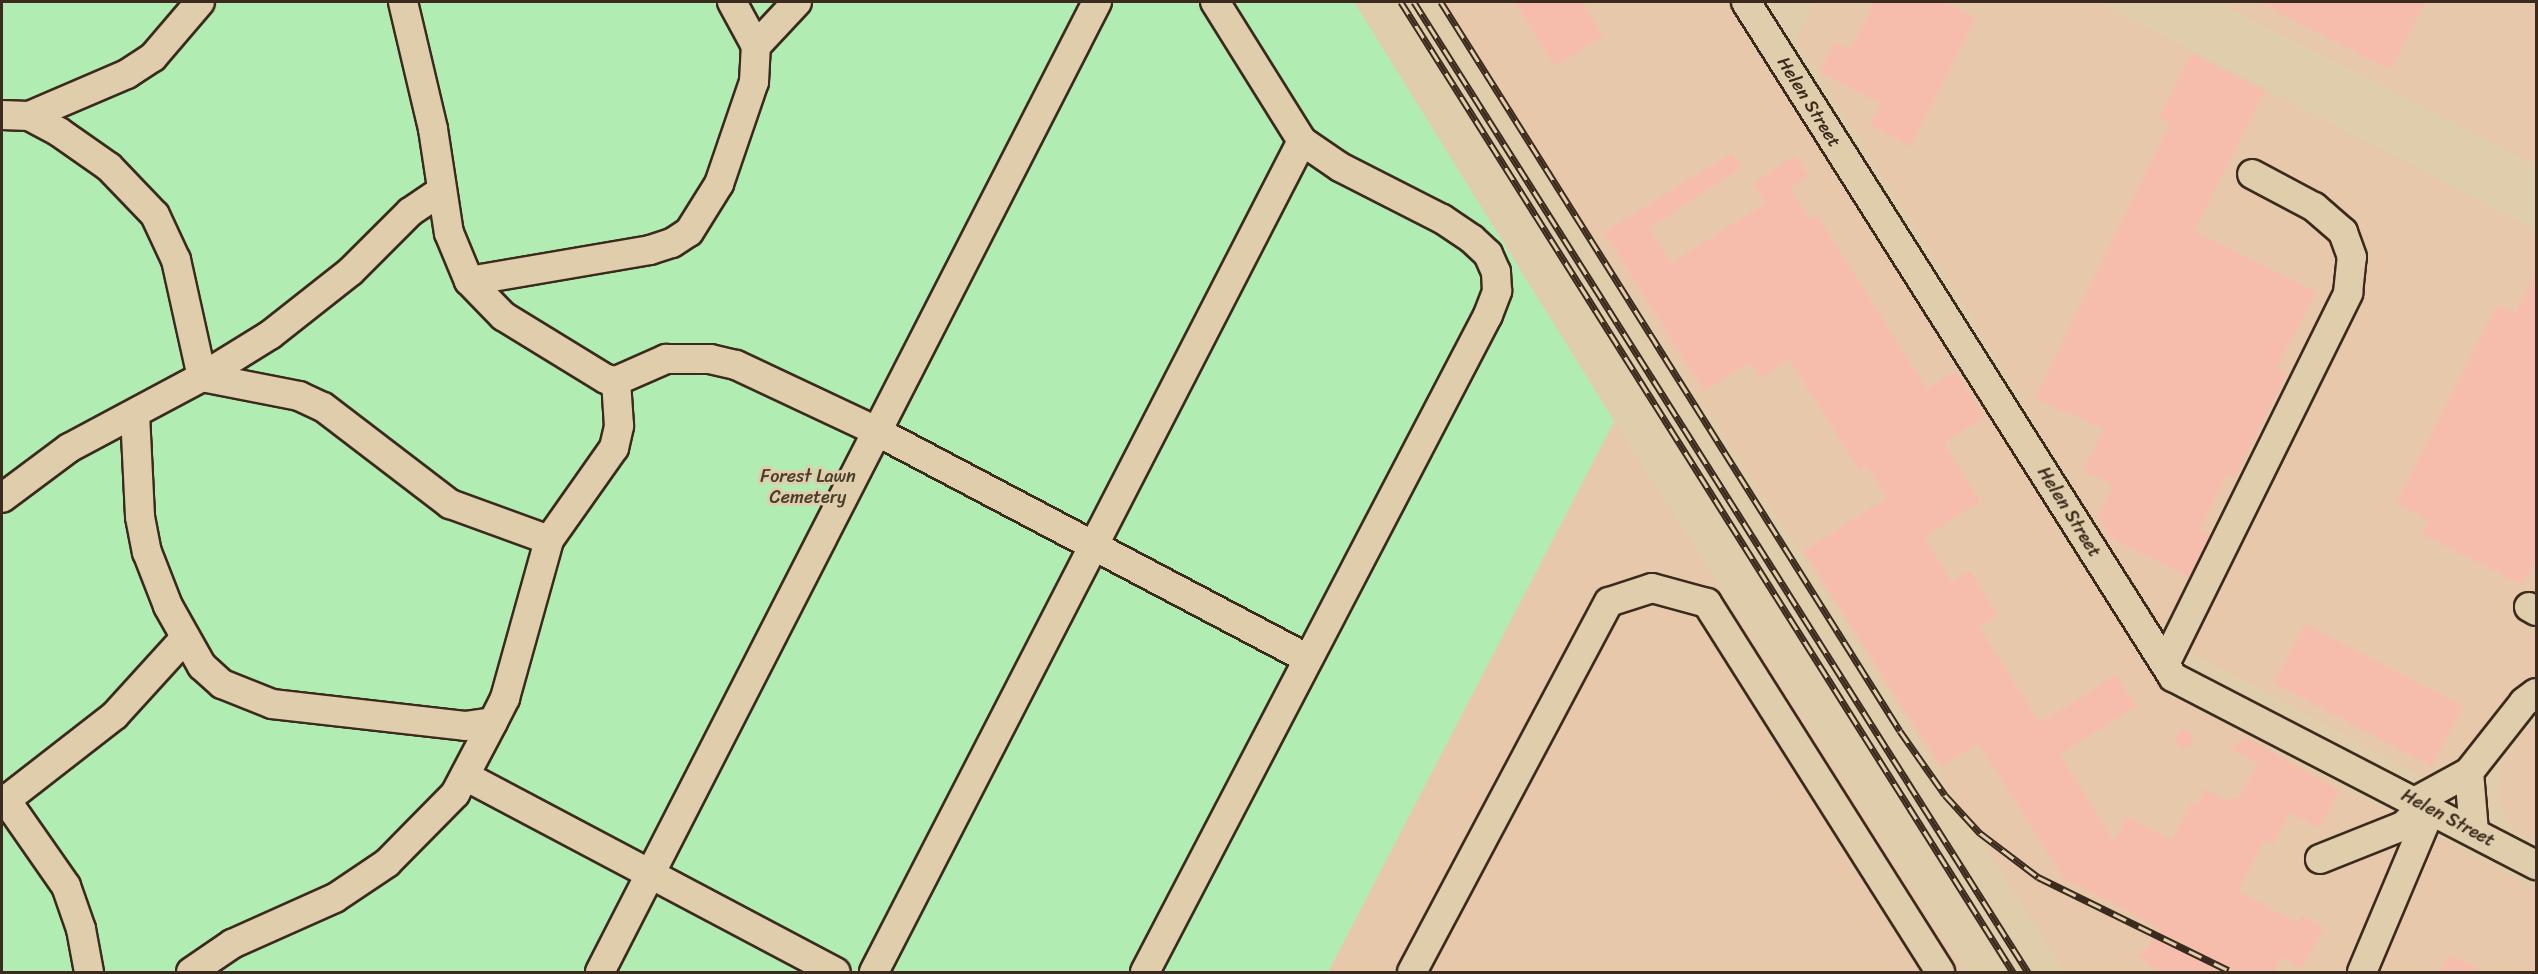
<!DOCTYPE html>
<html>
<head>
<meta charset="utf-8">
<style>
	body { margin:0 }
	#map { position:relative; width:2538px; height:974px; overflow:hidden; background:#e0cdab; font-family:Sriracha,sans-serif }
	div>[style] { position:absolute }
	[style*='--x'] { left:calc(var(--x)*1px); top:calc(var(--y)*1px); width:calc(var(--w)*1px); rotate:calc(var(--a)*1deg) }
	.built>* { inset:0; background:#e7c8ab }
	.green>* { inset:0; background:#b1edb3 }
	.building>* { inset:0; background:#f6bdac }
	.round { border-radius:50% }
	.roads { filter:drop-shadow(2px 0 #3b2a1e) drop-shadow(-2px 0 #3b2a1e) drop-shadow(0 2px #3b2a1e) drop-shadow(0 -2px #3b2a1e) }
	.minor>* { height:28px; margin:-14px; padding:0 14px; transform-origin:14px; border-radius:14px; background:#e0cdab }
	.rail>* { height:7px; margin-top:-3.5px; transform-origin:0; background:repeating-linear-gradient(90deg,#e0cdab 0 14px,#3b2a1e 0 28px); box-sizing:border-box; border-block:2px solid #3b2a1e }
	span { translate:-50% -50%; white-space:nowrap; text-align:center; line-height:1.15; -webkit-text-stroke:6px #e0cdab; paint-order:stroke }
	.street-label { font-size:18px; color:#3b2a1e }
	.park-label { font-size:18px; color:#473e2d }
	.frame { position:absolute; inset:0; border:3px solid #3b2a1e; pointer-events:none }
</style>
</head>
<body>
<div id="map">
	<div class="built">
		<i style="clip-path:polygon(1440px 2px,1727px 2px,2165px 692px,2536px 889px,2536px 972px,2065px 972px,1791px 538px)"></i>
		<i style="clip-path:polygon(1816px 2px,2099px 2px,2536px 230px,2536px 595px,2521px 588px,2521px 616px,2536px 625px,2536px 681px,2434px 783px,2163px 637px,1962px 301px,1796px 39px)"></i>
		<i style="clip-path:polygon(2218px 2px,2536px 2px,2536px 165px)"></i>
		<i style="clip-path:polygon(1616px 424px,1965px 972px,1329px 972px)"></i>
		<i style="clip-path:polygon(2536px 721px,2536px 842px,2512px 829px,2498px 800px,2501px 766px,2524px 731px)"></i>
	</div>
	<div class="green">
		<i style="clip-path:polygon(2px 2px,1354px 2px,1614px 421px,1328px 972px,2px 972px)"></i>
	</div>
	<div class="building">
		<i style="clip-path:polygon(1515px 2px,1582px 2px,1603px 36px,1555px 66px)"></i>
		<i style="clip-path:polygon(1874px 2px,1943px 2px,1976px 18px,1910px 147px,1870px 124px,1881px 104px,1820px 72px,1835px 42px,1850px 50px)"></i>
		<i style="clip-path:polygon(2259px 2px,2426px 2px,2390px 70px)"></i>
		<i style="clip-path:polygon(2191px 54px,2265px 91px,2194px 231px,2316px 292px,2277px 368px,2287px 373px,2235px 478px,2227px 474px,2199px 530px,2210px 535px,2189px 577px,2110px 538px,2098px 515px,2113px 485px,2083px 470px,2104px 429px,2035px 398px,2170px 123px,2159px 117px)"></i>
		<i style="clip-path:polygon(1732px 153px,1741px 168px,1649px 228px,1671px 263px,1766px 203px,1753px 183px,1795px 156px,1809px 176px,1790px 188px,1810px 219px,1817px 215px,1927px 389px,1956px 371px,1985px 417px,1944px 443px,1980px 501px,1924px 537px,1952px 582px,1970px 571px,1998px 615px,1979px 627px,2040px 723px,2116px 675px,2136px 706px,2060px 755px,2114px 841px,2127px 817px,2172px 840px,2192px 802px,2197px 804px,2205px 789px,2224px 800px,2239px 798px,2258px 763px,2229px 748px,2248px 738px,2339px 790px,2320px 828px,2290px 812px,2273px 844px,2265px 840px,2238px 891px,2298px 923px,2302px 916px,2324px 927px,2302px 968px,2282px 957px,2274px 972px,2159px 972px,2136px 955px,2147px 949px,2160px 928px,2064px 878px,1978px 743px,1941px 767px,1804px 551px,1887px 498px,1867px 466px,1860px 471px,1789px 359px,1760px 378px,1750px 362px,1704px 391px,1604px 232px)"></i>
		<i style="clip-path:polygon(2536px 273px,2536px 559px,2523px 585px,2422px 534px,2429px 520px,2396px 503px,2497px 305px,2515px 314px)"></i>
		<i style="clip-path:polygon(2305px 624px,2463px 706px,2432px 766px,2274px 683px)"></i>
		<i class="round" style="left:2175px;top:730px;width:18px;height:18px"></i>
		<i style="clip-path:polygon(2449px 954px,2485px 972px,2440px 972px)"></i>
	</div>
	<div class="roads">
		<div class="minor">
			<i style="--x:403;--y:2;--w:130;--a:76.7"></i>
			<i style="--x:433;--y:129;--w:105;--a:81.3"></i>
			<i style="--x:449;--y:233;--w:52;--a:67.4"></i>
			<i style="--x:469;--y:281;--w:49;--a:45.8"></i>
			<i style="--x:503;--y:316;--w:121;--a:31.5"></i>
			<i style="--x:606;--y:379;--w:10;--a:11"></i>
			<i style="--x:616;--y:381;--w:55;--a:-23.7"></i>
			<i style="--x:666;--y:359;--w:44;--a:0"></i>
			<i style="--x:710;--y:359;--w:27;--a:13"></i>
			<i style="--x:736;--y:365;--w:155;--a:25.2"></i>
			<i style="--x:876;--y:431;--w:487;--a:27.8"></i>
			<i style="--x:1746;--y:2;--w:799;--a:57.68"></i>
			<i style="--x:2173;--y:677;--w:409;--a:27.4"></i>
			<i style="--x:756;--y:46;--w:60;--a:-47"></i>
			<i style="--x:2;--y:115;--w:27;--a:2"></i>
			<i style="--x:29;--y:116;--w:34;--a:28"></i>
			<i style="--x:59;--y:132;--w:61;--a:35"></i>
			<i style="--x:109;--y:167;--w:66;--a:46.2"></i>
			<i style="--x:155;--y:215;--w:50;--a:65"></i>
			<i style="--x:176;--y:260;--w:120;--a:77.5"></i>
			<i style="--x:29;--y:116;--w:107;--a:-23.2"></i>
			<i style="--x:127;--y:74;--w:31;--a:-33"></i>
			<i style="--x:153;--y:57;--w:72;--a:-49.5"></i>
			<i style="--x:469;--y:281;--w:184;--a:-9.7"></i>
			<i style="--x:650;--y:250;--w:23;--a:-18"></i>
			<i style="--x:672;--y:243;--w:20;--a:-33"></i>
			<i style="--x:689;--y:232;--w:57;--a:-58"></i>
			<i style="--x:719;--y:184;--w:108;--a:-71.1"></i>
			<i style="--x:754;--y:82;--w:36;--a:-87"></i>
			<i style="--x:756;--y:46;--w:50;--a:-118.6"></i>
			<i style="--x:202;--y:377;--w:99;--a:11.1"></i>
			<i style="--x:299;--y:396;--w:26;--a:25"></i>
			<i style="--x:323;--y:407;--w:160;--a:37.4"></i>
			<i style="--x:450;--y:504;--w:105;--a:20"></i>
			<i style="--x:135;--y:414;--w:103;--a:87.2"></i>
			<i style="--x:140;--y:517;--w:36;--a:79"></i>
			<i style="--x:147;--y:552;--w:58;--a:68.7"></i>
			<i style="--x:168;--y:606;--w:69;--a:60.5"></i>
			<i style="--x:202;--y:666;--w:27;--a:42"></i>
			<i style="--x:222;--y:684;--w:54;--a:21.8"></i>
			<i style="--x:272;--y:704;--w:194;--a:6.5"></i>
			<i style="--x:465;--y:726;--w:28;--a:-8"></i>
			<i style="--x:493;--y:722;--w:27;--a:-63"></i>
			<i style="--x:505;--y:698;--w:164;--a:-74.4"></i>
			<i style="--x:549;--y:540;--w:113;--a:-54.8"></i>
			<i style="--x:614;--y:448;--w:23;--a:-77"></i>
			<i style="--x:619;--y:426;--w:45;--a:-93.8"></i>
			<i style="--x:2;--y:498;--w:84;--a:-36.7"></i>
			<i style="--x:69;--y:448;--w:151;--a:-28.1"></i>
			<i style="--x:202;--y:377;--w:80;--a:-31.7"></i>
			<i style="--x:270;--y:335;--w:103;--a:-38.3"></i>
			<i style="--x:351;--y:271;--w:83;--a:-45"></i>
			<i style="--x:410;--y:212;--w:36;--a:-34"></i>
			<i style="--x:2529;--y:607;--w:8;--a:30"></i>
			<i style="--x:2165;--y:664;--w:414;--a:-63.7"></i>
			<i style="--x:2348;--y:293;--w:36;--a:-84"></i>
			<i style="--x:2352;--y:257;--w:27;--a:-110"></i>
			<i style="--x:2343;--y:232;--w:38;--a:-139"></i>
			<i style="--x:2314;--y:207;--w:70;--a:-152"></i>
			<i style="--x:2469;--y:772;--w:89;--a:-51.8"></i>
			<i style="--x:2524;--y:702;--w:15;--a:-37"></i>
			<i style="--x:467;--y:777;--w:417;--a:27.9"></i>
			<i style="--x:2;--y:799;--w:4;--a:14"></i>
			<i style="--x:6;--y:800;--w:105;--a:55.1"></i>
			<i style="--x:66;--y:886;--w:46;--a:70.8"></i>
			<i style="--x:81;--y:929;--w:44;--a:79.5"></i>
			<i style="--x:6;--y:800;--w:138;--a:-37.9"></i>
			<i style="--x:115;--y:715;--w:104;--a:-47.7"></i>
			<i style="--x:2416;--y:801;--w:60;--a:-28.7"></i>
			<i style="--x:2469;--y:772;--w:60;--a:85.2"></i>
			<i style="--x:2320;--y:859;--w:89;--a:-21.7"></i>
			<i style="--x:2403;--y:826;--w:29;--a:-44"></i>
			<i style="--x:191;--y:972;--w:50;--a:-34.3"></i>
			<i style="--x:232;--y:944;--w:113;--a:-24.1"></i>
			<i style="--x:335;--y:898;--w:63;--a:-33.9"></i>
			<i style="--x:387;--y:863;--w:97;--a:-45.4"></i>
			<i style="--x:455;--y:794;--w:81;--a:-62.2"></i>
			<i style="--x:600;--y:972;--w:1090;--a:-62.87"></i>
			<i style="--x:874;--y:972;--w:935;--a:-62.75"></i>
			<i style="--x:1302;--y:141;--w:164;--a:-122"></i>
			<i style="--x:1145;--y:972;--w:741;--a:-62.43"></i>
			<i style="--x:1488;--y:315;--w:26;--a:-69"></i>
			<i style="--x:1497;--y:291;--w:19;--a:-93"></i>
			<i style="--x:1496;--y:272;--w:20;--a:-114"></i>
			<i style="--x:1488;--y:254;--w:22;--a:-137"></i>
			<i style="--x:1472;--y:239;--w:36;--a:-146"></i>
			<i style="--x:1442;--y:219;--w:114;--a:-153"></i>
			<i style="--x:1340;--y:167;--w:46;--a:-145.6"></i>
			<i style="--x:1412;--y:972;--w:419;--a:-62"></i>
			<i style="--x:1609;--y:602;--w:45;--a:-18"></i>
			<i style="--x:1652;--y:588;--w:57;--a:15.3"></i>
			<i style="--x:1707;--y:603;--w:436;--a:57.7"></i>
			<i style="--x:2362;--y:972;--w:177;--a:-67.1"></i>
		</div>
	</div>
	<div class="rail">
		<i style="--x:1401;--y:2;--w:1147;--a:57.75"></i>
		<i style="--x:1414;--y:2;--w:1148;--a:57.67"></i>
		<i style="--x:1441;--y:2;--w:861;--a:57.8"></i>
		<i style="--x:1900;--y:731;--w:78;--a:54.9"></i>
		<i style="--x:1945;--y:795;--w:52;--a:47.4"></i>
		<i style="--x:1980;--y:833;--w:73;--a:37.2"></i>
		<i style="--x:2038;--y:877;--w:212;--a:26.1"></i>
	</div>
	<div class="street-label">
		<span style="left:1809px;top:102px;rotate:58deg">Helen Street</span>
		<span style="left:2069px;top:512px;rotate:58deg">Helen Street</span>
		<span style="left:2448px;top:818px;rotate:28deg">Helen Street</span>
	</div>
	<div class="park-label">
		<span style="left:808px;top:487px">Forest Lawn<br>Cemetery</span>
	</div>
	<div class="frame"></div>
</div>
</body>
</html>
